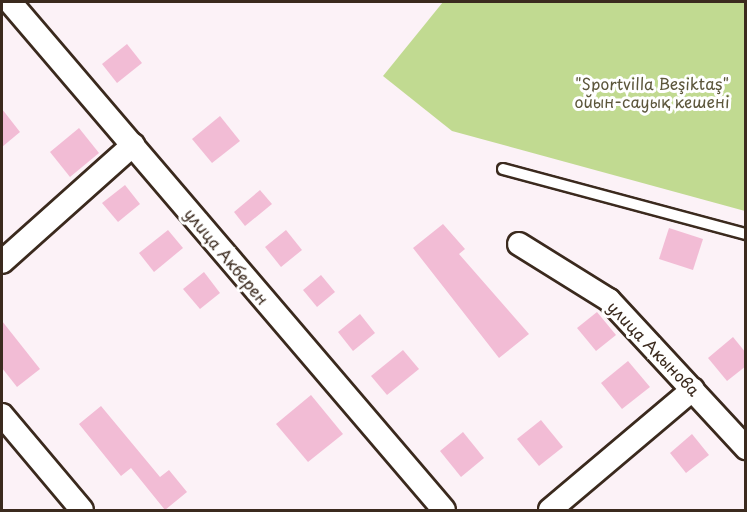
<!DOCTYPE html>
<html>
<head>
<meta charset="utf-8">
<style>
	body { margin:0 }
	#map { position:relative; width:747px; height:512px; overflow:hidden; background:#fcf2f7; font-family:"Playpen Sans",sans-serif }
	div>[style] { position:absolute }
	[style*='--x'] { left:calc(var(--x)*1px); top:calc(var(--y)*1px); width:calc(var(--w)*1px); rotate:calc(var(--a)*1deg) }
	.green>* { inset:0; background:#c1da91 }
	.building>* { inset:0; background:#f2bcd5 }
	.roads { filter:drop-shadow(2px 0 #3b2a1e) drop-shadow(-2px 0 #3b2a1e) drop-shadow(0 2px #3b2a1e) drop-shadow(0 -2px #3b2a1e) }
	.lane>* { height:10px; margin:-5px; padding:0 5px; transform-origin:5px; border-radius:5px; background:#fff }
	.street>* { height:22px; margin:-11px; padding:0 11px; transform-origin:11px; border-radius:11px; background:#fff }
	span { translate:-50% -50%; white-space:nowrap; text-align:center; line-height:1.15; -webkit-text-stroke:6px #fff; paint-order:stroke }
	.park-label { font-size:16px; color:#5c563b }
	.street-label { font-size:16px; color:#3b2a1e }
	.frame { position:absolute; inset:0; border:3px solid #3b2a1e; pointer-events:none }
</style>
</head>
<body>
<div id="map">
	<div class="green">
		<i style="clip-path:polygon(443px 2px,745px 2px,745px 211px,452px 131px,383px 76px)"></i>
	</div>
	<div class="building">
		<i style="clip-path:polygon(127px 44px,142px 63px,117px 83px,102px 64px)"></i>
		<i style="clip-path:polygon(2px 109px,20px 132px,2px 147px)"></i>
		<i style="clip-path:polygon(220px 116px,240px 141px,212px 163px,192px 139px)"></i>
		<i style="clip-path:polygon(79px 128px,99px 153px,70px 177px,50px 152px)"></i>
		<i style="clip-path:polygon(125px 185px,140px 204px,118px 222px,102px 203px)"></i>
		<i style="clip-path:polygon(260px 190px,272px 204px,245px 226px,234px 212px)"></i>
		<i style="clip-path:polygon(443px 224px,465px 249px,459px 254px,529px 334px,499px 358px,413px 248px)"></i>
		<i style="clip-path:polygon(669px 228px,703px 239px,693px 270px,659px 259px)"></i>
		<i style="clip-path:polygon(168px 230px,183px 248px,154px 272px,139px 253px)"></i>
		<i style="clip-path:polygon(286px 230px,302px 250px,281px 267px,265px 247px)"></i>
		<i style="clip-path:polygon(204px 272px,220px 293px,200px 309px,183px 289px)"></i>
		<i style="clip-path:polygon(321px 275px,335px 292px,317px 307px,303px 290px)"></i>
		<i style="clip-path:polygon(597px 312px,616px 335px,596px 351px,577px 328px)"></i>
		<i style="clip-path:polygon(360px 314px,375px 333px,353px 351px,338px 332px)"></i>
		<i style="clip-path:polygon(2px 321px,40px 369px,17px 387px,2px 368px)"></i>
		<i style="clip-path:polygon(733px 337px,746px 353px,746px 366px,727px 381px,708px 358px)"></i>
		<i style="clip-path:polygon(403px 350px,419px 369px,387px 395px,371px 376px)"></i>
		<i style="clip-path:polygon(628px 361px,650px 387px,622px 409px,601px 383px)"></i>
		<i style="clip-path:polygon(311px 395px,343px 434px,308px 462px,276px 424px)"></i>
		<i style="clip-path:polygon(101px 406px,160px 477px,169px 470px,187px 492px,165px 510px,131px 468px,121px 476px,79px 424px)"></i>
		<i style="clip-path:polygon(541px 420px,563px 447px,539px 466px,517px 439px)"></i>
		<i style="clip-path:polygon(463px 432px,484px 458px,461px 477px,440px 451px)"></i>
		<i style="clip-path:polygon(692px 434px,709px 455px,686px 473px,670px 453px)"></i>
	</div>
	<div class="roads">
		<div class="lane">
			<i style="--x:503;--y:169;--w:252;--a:15"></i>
		</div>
		<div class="street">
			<i style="--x:10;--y:2;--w:668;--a:49.49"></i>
			<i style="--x:519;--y:244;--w:106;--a:31.9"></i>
			<i style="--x:609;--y:300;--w:202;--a:47.2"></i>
			<i style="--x:2;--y:262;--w:176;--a:-41.8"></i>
			<i style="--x:2;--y:415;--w:124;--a:49.9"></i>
			<i style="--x:550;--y:510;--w:187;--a:-40.2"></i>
		</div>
	</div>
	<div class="park-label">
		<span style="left:652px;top:92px">"Sportvilla Beşiktaş"<br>ойын-сауық кешені</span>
	</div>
	<div class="street-label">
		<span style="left:227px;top:256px;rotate:50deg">улица Акберен</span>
		<span style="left:654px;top:348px;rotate:46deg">улица Акынова</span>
	</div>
	<div class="frame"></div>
</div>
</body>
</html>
